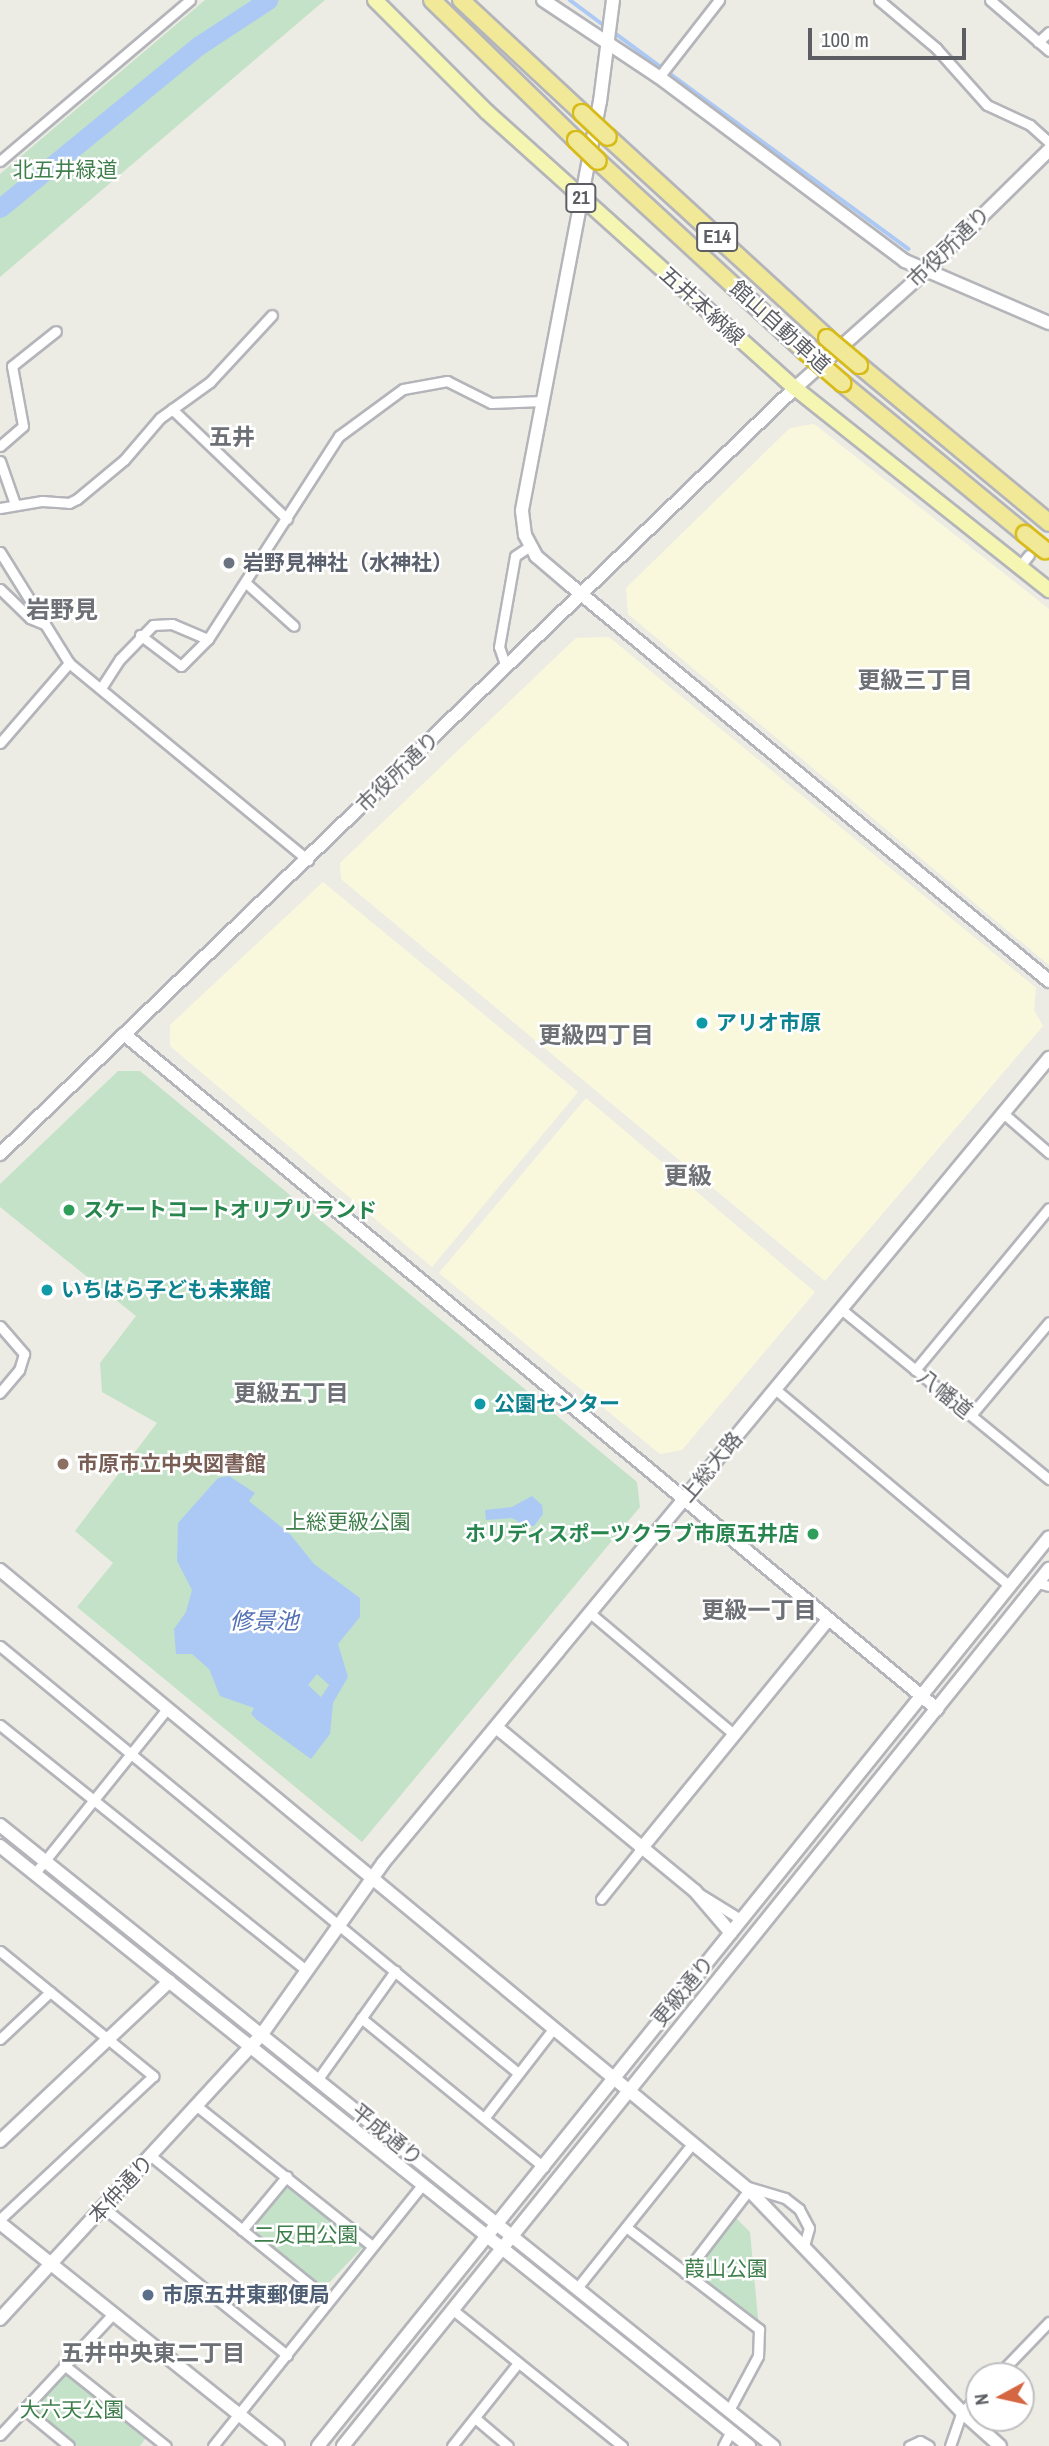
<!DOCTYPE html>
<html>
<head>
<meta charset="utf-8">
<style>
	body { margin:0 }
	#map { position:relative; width:1049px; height:2446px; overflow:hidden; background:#edece4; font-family:"Archivo Narrow","Noto Sans JP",sans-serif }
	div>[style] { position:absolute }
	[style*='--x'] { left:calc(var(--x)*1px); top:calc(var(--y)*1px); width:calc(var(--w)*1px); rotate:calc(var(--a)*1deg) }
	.commercial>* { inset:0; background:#faf8dc }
	.green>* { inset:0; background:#c3e2c8 }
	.water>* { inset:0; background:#acc9f5 }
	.stream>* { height:3.5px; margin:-1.75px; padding:0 1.75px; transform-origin:1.75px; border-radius:1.75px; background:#acc9f5 }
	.river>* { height:19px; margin:-9.5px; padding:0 9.5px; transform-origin:9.5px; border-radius:9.5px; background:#acc9f5 }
	.roads { filter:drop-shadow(2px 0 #b4b5ba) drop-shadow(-2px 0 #b4b5ba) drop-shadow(0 2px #b4b5ba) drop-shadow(0 -2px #b4b5ba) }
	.street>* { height:9px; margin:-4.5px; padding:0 4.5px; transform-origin:4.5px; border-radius:4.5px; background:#fff }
	.secondary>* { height:12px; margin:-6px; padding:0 6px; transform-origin:6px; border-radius:6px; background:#fff }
	.primary>* { height:14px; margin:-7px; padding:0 7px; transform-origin:7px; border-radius:7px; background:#f5f6b1 }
	.highway>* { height:16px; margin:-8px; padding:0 8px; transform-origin:8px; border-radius:8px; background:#f1e997 }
	.bridges { filter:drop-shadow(2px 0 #d7bb1a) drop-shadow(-2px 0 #d7bb1a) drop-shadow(0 2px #d7bb1a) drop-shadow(0 -2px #d7bb1a) }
	.highway-bridge>* { height:16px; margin:-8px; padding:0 8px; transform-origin:8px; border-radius:8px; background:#f1e997 }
	.dots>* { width:19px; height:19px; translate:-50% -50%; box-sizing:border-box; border:4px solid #fff; border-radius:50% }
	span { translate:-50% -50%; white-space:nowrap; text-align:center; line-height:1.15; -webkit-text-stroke:5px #fff; paint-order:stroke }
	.shield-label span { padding:2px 5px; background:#fff; border:2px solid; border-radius:5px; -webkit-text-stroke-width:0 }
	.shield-label { font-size:19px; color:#5c5e63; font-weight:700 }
	.park-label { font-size:21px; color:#3f7f4c }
	.street-label { font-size:21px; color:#5c5e63 }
	.worship-label { font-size:21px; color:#5b616d; font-weight:700 }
	.left { translate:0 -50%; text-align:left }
	.culture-label { font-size:21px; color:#0d838f; font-weight:700 }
	.leisure-label { font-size:21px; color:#27864d; font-weight:700 }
	.right { translate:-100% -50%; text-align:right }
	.education-label { font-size:21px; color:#785e54; font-weight:700 }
	.service-label { font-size:21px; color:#4e5e75; font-weight:700 }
	.neighbourhood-label { font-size:23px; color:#6d7075; font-weight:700 }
	.water-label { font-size:23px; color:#5272b5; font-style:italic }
	.quarter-label { font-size:24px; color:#6d7075; font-weight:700 }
	.north { position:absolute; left:965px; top:2362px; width:70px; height:70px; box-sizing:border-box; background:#fff; border:2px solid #bebfc1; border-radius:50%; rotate:262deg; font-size:19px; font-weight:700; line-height:28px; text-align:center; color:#5c5e63 }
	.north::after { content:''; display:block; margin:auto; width:24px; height:32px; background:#d56642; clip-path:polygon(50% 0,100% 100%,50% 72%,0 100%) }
	.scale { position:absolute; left:808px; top:28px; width:158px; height:32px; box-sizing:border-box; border:4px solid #5c5e63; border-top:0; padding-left:9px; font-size:21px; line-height:24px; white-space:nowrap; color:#5c5e63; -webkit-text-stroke:5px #fff; paint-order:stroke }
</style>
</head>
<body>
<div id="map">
	<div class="commercial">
		<i style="clip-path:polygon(814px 424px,1049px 609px,1049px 965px,628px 614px,626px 588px,790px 428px)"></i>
		<i style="clip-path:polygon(609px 637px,1036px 988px,1034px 1010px,1043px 1026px,825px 1281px,341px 879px,340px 863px,576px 638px)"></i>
		<i style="clip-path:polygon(323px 882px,578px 1092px,432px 1267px,170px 1046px,170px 1025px)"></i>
		<i style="clip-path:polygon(586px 1098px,815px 1292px,682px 1450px,660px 1454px,439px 1273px)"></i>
	</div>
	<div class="green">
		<i style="clip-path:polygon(205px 0,325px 0,0 277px,0 174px)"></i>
		<i style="clip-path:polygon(118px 1071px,140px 1071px,637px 1482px,640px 1507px,362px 1842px,77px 1607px,113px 1563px,75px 1531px,157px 1423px,102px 1392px,100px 1363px,136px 1316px,0 1207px,0 1184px)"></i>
		<i style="clip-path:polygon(284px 2184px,362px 2242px,363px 2247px,324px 2288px,252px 2229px,251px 2222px)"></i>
		<i style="clip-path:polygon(735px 2217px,750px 2232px,759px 2329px,685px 2273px)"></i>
		<i style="clip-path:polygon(65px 2372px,147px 2436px,140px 2446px,77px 2446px,32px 2409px)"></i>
	</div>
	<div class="water">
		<i style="clip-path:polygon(evenodd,229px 1476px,255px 1493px,249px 1501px,290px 1534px,314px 1564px,360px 1598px,360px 1617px,338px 1644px,348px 1677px,333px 1703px,330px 1734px,311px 1759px,257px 1720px,251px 1714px,254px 1708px,220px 1696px,209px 1669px,192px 1654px,176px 1654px,174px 1629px,186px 1612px,192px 1590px,177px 1561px,178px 1523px,218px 1478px,229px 1476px,317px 1674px,329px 1685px,321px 1697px,308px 1685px,317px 1674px)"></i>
		<i style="clip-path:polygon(532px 1496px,542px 1505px,543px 1514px,534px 1526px,526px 1526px,512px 1518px,486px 1520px,485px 1510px,512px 1507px)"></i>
	</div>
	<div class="stream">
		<i style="--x:570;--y:0;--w:44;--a:36.6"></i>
		<i style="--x:612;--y:31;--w:368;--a:36.3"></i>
	</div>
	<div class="river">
		<i style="--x:0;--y:208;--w:256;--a:-39.3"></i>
		<i style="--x:198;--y:46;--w:84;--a:-33.3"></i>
	</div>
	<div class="roads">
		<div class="street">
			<i style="--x:879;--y:0;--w:75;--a:40.1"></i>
			<i style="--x:936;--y:48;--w:76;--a:48.2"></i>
			<i style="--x:987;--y:105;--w:47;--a:24.9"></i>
			<i style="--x:1030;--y:125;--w:25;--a:42"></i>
			<i style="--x:990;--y:0;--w:78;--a:40.8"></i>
			<i style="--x:1038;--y:42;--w:15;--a:-42"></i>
			<i style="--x:659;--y:77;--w:98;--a:-52.1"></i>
			<i style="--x:0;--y:161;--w:249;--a:-40.3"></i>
			<i style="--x:172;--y:409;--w:159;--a:43.7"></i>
			<i style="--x:0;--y:446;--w:30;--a:-41"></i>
			<i style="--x:23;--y:426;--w:61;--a:-100.4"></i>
			<i style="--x:12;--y:366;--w:56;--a:-38.5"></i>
			<i style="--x:0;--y:461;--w:46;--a:70.8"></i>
			<i style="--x:0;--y:508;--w:43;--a:-9.5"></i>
			<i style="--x:42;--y:501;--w:27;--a:4"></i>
			<i style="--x:69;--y:503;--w:9;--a:-27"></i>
			<i style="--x:77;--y:499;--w:61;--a:-39.7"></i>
			<i style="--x:124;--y:460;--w:55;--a:-49.4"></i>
			<i style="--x:160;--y:418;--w:62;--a:-35.8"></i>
			<i style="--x:210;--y:382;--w:91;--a:-47.2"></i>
			<i style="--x:0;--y:552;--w:131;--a:58.1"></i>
			<i style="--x:69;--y:663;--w:310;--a:39.5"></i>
			<i style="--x:1020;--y:566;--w:14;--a:-51"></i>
			<i style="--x:246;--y:583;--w:64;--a:41.9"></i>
			<i style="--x:0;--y:589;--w:42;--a:44"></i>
			<i style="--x:30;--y:618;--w:15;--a:23"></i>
			<i style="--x:140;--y:635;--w:51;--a:37.1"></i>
			<i style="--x:181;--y:666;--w:38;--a:-45"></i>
			<i style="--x:506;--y:667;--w:21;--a:-109"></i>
			<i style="--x:499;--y:647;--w:92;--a:-80"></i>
			<i style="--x:515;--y:556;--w:18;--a:-34"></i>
			<i style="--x:101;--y:688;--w:35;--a:-57"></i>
			<i style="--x:120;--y:659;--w:47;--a:-45.9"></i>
			<i style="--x:153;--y:625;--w:19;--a:-3"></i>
			<i style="--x:172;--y:624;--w:39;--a:23"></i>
			<i style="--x:208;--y:639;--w:242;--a:-57.2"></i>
			<i style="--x:339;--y:436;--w:79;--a:-36.3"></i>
			<i style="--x:403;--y:389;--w:45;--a:-10.3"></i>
			<i style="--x:447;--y:381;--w:49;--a:26.6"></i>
			<i style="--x:491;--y:403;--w:51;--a:-2.2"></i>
			<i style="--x:0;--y:743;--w:106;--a:-49.2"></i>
			<i style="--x:1003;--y:1113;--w:61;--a:41"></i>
			<i style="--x:841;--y:1309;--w:269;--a:39.3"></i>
			<i style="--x:0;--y:1326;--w:37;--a:49"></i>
			<i style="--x:24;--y:1354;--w:17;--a:107"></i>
			<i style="--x:19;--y:1370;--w:30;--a:130"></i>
			<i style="--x:915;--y:1370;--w:210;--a:-50.4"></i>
			<i style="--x:775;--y:1389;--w:307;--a:40"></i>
			<i style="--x:971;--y:1415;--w:121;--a:-50"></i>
			<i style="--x:1038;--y:1583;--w:11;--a:15"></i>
			<i style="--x:590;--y:1613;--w:189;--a:40.1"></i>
			<i style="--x:0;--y:1646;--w:671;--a:39.5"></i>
			<i style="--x:0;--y:1725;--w:392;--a:38.7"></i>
			<i style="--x:35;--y:1873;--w:211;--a:-51.2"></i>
			<i style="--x:700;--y:1894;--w:49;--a:31.8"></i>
			<i style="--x:601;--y:1899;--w:64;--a:-51.3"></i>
			<i style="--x:0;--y:1951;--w:198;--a:39.2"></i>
			<i style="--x:153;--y:2076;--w:209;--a:136.9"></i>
			<i style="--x:361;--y:2018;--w:236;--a:39.2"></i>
			<i style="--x:0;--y:2039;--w:69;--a:-43.2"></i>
			<i style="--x:318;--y:2079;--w:133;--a:-54.5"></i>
			<i style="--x:198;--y:2107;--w:223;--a:38.6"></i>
			<i style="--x:485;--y:2117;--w:111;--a:-52.3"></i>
			<i style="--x:151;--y:2156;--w:229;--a:39"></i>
			<i style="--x:745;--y:2186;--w:42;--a:16.7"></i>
			<i style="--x:785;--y:2198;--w:18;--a:38"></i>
			<i style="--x:799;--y:2209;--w:21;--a:62"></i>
			<i style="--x:809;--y:2228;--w:19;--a:106"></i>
			<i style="--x:104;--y:2208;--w:235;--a:38.8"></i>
			<i style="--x:626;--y:2227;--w:168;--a:37.5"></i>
			<i style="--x:759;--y:2329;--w:27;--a:92"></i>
			<i style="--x:758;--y:2356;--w:61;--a:118.2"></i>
			<i style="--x:242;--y:2230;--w:70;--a:-50.2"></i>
			<i style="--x:685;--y:2273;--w:105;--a:-52.4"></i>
			<i style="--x:577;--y:2288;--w:184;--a:-51.4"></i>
			<i style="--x:453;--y:2310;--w:217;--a:38.8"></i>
			<i style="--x:64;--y:2365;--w:130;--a:38.5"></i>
			<i style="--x:997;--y:2376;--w:75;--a:-46.1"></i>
			<i style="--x:24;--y:2409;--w:58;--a:39.4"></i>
			<i style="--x:475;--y:2418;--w:43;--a:40.3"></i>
			<i style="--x:0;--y:2435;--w:166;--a:-47"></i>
			<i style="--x:213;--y:2446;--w:334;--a:-51.3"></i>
			<i style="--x:452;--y:2446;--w:106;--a:-51.5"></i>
			<i style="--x:723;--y:2446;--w:17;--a:-62"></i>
			<i style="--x:909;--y:2446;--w:12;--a:-24"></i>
			<i style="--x:920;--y:2441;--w:10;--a:29"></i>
			<i style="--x:950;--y:2446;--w:36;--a:-71"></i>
			<i style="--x:962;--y:2412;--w:24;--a:-45"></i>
		</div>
		<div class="secondary">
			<i style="--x:543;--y:0;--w:139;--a:33.6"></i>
			<i style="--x:659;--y:77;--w:307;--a:36.8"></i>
			<i style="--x:905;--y:261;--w:157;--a:23.3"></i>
			<i style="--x:613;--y:0;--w:102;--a:97.3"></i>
			<i style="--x:600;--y:101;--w:417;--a:100.8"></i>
			<i style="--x:522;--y:511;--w:24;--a:83"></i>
			<i style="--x:525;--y:535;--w:24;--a:62"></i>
			<i style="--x:536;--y:556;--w:43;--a:40.3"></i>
			<i style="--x:569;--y:584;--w:623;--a:39.59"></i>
			<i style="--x:124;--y:1034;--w:1057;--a:39.7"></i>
			<i style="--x:0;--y:1154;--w:1104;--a:-43.94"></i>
			<i style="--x:795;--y:388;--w:178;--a:-41.8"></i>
			<i style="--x:928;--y:269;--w:170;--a:-44.5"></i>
			<i style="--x:0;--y:1570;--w:972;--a:39.62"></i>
			<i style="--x:749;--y:2190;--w:308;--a:46.2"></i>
			<i style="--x:962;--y:2412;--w:51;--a:41.8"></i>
			<i style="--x:496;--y:1727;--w:258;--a:39.5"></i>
			<i style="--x:695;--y:1891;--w:55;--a:49.4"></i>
			<i style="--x:0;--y:1825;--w:992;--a:38.78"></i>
			<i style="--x:0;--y:1846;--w:960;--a:38.7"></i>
			<i style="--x:641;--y:1849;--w:294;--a:-50.8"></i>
			<i style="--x:0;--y:2141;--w:233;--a:-43.3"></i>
			<i style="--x:0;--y:2223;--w:356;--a:38.7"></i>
			<i style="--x:0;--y:2319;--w:387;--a:-47.4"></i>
			<i style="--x:262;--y:2034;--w:209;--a:-54.7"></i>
			<i style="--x:383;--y:1863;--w:1045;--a:-50.4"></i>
			<i style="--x:318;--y:2446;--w:1166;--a:-51.19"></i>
			<i style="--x:343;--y:2446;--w:1126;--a:-51.17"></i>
		</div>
		<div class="primary">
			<i style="--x:375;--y:0;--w:158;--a:45"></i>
			<i style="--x:487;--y:112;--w:414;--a:41.9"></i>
			<i style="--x:795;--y:388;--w:325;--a:38.5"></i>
		</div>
		<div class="highway">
			<i style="--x:432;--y:0;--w:201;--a:44.2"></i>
			<i style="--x:461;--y:0;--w:166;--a:43"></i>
			<i style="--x:608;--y:137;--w:297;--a:42.5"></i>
			<i style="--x:598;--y:161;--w:282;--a:42.6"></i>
			<i style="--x:859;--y:365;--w:247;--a:39.7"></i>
			<i style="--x:842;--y:383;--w:237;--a:39.5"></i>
		</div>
	</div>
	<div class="bridges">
		<div class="highway-bridge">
			<i style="--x:582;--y:113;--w:35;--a:43"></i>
			<i style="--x:576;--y:140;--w:30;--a:44"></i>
			<i style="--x:827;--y:338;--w:42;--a:40.2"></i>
			<i style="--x:806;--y:352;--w:48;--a:40.7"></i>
			<i style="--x:1025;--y:534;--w:26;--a:39"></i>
		</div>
	</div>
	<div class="dots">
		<i style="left:229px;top:563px;background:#6b7280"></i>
		<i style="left:702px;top:1023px;background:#0f9aa8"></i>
		<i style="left:69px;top:1210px;background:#2e9e5b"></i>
		<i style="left:47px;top:1290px;background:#0f9aa8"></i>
		<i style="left:480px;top:1404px;background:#0f9aa8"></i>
		<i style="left:63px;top:1464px;background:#8d6e63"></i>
		<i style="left:813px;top:1534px;background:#2e9e5b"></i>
		<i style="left:148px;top:2295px;background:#5c6f8a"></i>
	</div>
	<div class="shield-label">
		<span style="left:581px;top:198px">21</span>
		<span style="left:717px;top:237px">E14</span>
	</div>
	<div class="park-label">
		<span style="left:65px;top:170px">北五井緑道</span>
		<span style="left:348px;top:1522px">上総更級公園</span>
		<span style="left:306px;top:2235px">二反田公園</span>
		<span style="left:726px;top:2269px">葭山公園</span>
		<span style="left:72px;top:2410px">大六天公園</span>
	</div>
	<div class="street-label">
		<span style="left:949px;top:247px;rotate:-44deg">市役所通り</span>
		<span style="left:702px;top:306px;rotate:42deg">五井本納線</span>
		<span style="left:780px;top:327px;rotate:42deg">館山自動車道</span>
		<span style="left:398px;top:772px;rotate:-44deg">市役所通り</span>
		<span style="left:945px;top:1394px;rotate:39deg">八幡道</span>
		<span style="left:711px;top:1467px;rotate:-50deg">上総大路</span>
		<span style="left:683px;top:1991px;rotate:-50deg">更級通り</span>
		<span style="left:387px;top:2135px;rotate:39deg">平成通り</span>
		<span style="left:121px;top:2189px;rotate:-47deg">本仲通り</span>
	</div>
	<div class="worship-label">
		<span class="left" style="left:243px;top:563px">岩野見神社（水神社）</span>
	</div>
	<div class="culture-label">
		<span class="left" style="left:716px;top:1023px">アリオ市原</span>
		<span class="left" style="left:61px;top:1290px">いちはら子ども未来館</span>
		<span class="left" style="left:494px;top:1404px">公園センター</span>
	</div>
	<div class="leisure-label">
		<span class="left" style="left:83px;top:1210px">スケートコートオリプリランド</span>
		<span class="right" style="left:799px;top:1534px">ホリディスポーツクラブ市原五井店</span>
	</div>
	<div class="education-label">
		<span class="left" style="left:77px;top:1464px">市原市立中央図書館</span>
	</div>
	<div class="service-label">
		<span class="left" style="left:162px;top:2295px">市原五井東郵便局</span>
	</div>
	<div class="neighbourhood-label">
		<span style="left:232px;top:437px">五井</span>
		<span style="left:915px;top:680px">更級三丁目</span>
		<span style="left:596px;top:1035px">更級四丁目</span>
		<span style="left:291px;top:1393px">更級五丁目</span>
		<span style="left:759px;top:1610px">更級一丁目</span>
		<span style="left:153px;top:2353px">五井中央東二丁目</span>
	</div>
	<div class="water-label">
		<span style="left:264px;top:1621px">修景池</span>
	</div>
	<div class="quarter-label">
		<span style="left:62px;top:610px">岩野見</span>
		<span style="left:688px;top:1176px">更級</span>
	</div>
	<div class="north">N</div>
	<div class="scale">100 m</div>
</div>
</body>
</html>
